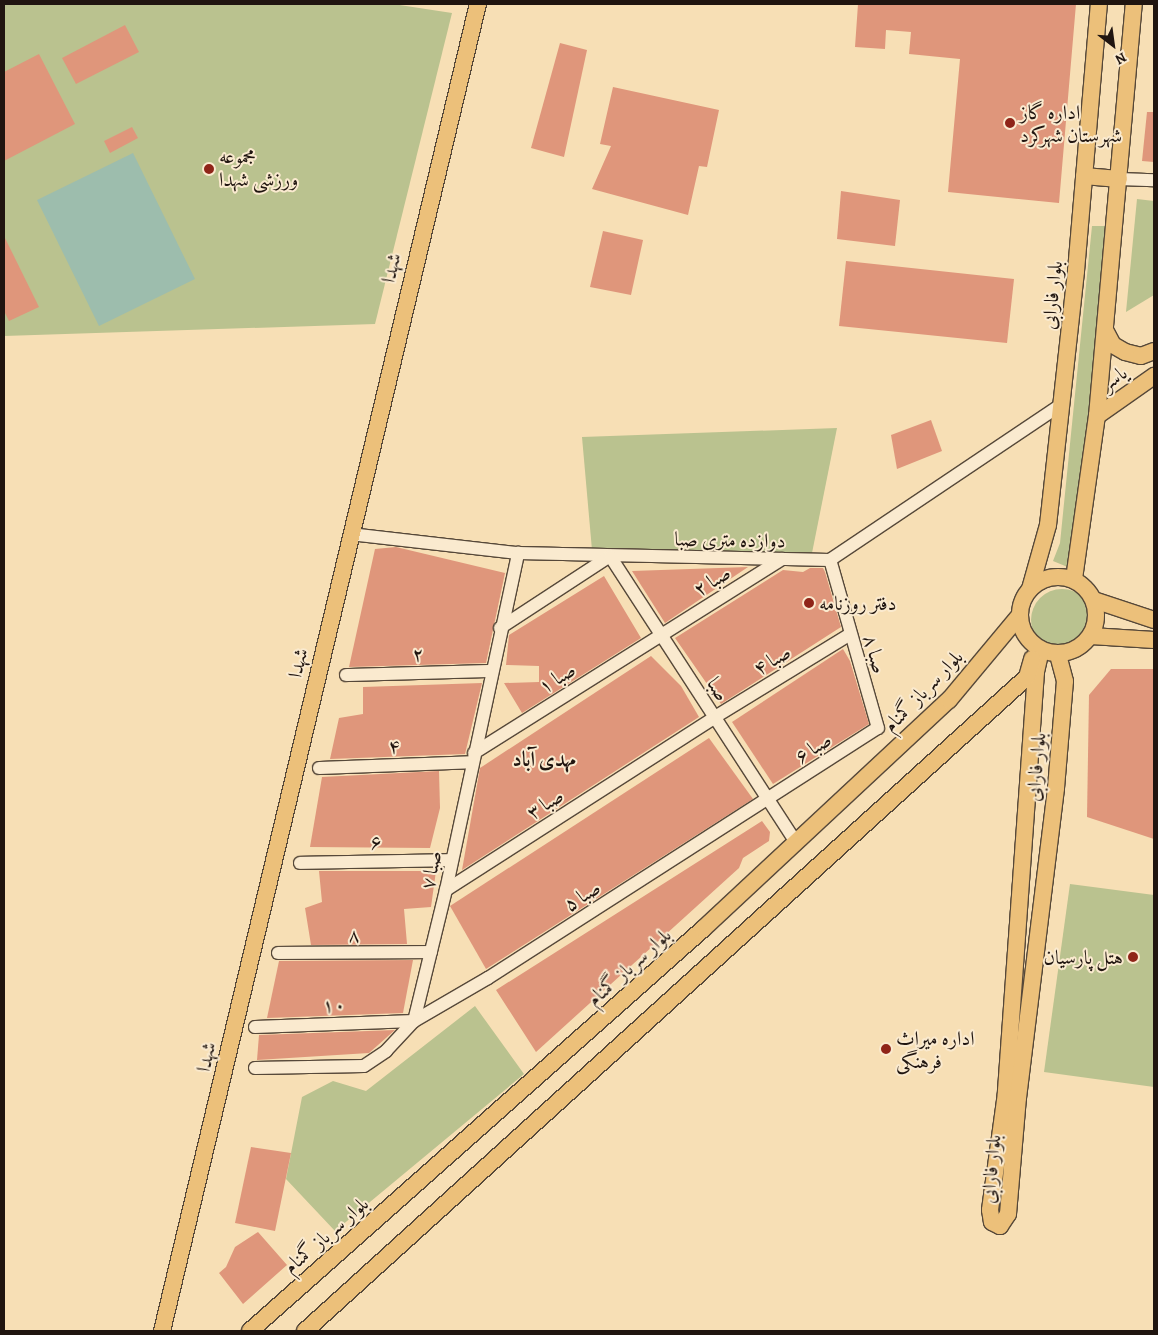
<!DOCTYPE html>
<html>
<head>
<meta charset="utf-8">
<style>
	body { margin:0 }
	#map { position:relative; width:1158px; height:1335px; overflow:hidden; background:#f7dfb5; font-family:Alegreya,Amiri,serif }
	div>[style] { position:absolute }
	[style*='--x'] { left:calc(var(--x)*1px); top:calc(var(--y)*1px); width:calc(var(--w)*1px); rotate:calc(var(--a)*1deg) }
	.green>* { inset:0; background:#bac28f }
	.round { border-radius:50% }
	.water>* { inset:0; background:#9dbdad }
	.building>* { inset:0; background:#df967b }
	.roads { filter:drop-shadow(1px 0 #564839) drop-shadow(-1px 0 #564839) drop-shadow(0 1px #564839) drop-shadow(0 -1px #564839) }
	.minor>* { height:12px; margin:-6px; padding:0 6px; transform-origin:6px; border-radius:6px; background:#faeacf }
	.major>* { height:16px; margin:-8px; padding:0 8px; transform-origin:8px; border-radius:8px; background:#ecc07a }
	.major>.ring { margin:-8px; padding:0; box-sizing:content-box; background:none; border:16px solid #ecc07a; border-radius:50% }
	.dots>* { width:14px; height:14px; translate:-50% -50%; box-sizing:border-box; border:2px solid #faeacf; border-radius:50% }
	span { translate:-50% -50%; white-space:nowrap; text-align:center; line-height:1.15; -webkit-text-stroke:4px #faeacf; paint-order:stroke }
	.poi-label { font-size:20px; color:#201510 }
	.left { translate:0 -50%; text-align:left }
	.right { translate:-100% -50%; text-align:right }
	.street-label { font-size:20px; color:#201510 }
	.neighbourhood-label { font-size:21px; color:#201510; font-weight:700 }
	.frame { position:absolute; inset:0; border:5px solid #201510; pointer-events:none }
	.north { position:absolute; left:1088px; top:20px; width:50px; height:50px; -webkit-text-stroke:4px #faeacf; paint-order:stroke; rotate:150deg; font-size:14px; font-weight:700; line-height:20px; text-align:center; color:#201510 }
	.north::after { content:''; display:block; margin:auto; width:18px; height:22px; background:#201510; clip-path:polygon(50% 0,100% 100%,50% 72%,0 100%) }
</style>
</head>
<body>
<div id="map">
	<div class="green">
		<i style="clip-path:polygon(4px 4px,393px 4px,452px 13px,375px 324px,4px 336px)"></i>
		<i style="clip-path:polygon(1137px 199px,1154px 201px,1154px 295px,1126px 312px)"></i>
		<i style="clip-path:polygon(1092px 226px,1111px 226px,1077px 544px,1070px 568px,1053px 561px,1060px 543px)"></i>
		<i style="clip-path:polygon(837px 428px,812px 553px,592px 550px,582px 437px)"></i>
		<i class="round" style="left:1031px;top:589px;width:62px;height:62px"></i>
		<i style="clip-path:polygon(1070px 884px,1154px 895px,1154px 1087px,1044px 1072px)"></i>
		<i style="clip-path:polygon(475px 1006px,524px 1074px,335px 1231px,286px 1179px,302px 1097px,333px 1081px,366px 1091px)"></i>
	</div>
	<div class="water">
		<i style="clip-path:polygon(133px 153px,195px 279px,99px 326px,37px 200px)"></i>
	</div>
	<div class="building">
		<i style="clip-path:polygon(858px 4px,1076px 4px,1059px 203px,948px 192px,960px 59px,909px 54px,911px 32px,886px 30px,885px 49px,855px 47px)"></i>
		<i style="clip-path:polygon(125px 25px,139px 52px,76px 84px,62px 58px)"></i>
		<i style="clip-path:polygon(560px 43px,587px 50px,564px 157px,531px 148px)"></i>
		<i style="clip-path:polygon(39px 54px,75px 124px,4px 161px,4px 72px)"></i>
		<i style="clip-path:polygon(613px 87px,719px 110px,707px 167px,699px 166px,688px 215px,592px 189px,611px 146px,600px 144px)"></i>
		<i style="clip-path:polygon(1147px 112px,1154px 112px,1154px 162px,1142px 161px)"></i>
		<i style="clip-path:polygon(132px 127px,138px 138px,110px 153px,104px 141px)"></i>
		<i style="clip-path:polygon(841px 191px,900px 200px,895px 246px,837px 239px)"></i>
		<i style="clip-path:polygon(603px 231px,643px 240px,631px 295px,590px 287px)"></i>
		<i style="clip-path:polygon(4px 236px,39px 307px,9px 321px,4px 311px)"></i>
		<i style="clip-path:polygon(846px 261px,1014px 279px,1007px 343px,839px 326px)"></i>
		<i style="clip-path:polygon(931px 420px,942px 451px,897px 469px,891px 435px)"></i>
		<i style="clip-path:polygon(396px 547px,505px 573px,486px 663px,349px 667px,375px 549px)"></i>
		<i style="clip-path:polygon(748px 567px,665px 623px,632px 571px)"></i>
		<i style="clip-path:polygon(810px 568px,823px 568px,825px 572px,841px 627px,721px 704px,675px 638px,783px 570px,803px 572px)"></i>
		<i style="clip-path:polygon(604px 576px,641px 638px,522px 713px,504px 683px,539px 682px,539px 666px,506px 665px,509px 635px)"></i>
		<i style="clip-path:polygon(843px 649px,850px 661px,869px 724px,773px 784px,732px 722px)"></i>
		<i style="clip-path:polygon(651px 656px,681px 686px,699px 717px,462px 870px,480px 768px)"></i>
		<i style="clip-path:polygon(1111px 669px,1154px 669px,1154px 839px,1087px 817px,1089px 695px)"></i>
		<i style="clip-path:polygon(482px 683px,465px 754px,330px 759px,339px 718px,363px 714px,363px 687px)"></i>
		<i style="clip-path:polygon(709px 738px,753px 799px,486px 969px,450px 906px)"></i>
		<i style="clip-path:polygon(439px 771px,440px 808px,430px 848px,310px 847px,322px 777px)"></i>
		<i style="clip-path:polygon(762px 821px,770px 832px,769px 841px,743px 858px,739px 868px,536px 1052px,496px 990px)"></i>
		<i style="clip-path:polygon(319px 871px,436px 871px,431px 907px,404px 909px,407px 944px,311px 945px,305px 908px,322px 902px)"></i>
		<i style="clip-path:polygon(413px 960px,403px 1013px,267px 1018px,279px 961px)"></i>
		<i style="clip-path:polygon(395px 1030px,369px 1053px,257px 1060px,259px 1035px)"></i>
		<i style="clip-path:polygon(251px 1147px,291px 1153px,275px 1231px,235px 1223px)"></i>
		<i style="clip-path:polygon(258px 1232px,287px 1265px,243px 1304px,219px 1273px,226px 1267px,235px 1247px)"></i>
	</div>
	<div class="roads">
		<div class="minor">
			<i style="--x:1119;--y:179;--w:35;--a:2"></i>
			<i style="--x:350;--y:534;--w:169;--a:6.5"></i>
			<i style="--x:518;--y:553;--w:312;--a:1.3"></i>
			<i style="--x:830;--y:560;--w:280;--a:-33.9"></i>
			<i style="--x:500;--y:628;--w:131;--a:-33.2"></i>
			<i style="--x:610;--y:556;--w:341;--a:57"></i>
			<i style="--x:346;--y:675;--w:145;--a:-1.6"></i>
			<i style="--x:474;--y:753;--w:364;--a:-32.2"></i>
			<i style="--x:319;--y:768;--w:153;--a:-2.2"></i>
			<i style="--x:300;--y:863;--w:152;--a:-1.1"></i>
			<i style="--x:446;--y:890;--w:320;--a:-32.7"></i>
			<i style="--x:715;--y:717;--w:157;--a:-31.5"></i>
			<i style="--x:278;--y:953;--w:153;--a:-0.4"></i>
			<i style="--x:255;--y:1027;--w:159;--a:-2.2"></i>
			<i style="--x:414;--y:1021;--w:86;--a:-30.2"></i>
			<i style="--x:488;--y:978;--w:463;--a:-32.7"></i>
			<i style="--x:878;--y:728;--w:175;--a:-105.9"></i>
			<i style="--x:255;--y:1068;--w:109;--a:-1.1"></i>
			<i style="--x:364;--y:1066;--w:27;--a:-34"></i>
			<i style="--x:386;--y:1051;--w:41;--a:-47"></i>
			<i style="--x:414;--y:1021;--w:135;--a:-76.3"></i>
			<i style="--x:446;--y:890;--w:345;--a:-77.9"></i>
		</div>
		<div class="major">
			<i style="--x:1084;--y:176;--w:35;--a:5"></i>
			<i style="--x:1105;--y:330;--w:17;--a:62"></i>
			<i style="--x:1113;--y:345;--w:14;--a:30"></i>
			<i style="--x:1125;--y:352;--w:16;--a:14"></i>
			<i style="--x:1141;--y:356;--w:14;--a:-21"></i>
			<i style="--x:1097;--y:416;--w:70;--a:-35.1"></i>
			<i class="ring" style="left:1020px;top:577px;width:60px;height:60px"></i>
			<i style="--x:1074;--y:579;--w:165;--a:-82"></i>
			<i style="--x:1097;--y:416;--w:414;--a:-84.9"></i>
			<i style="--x:1030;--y:589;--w:66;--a:-74.3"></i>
			<i style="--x:1048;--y:525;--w:256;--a:-83.7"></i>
			<i style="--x:1076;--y:271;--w:268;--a:-85.1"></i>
			<i style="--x:1094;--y:600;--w:63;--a:18.4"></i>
			<i style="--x:1091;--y:636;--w:63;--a:3.6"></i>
			<i style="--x:1041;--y:650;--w:23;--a:103"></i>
			<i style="--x:1036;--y:672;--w:422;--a:94.1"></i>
			<i style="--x:1006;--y:1093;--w:118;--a:97.8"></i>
			<i style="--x:990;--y:1210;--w:12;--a:81"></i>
			<i style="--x:992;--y:1222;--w:9;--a:27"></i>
			<i style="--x:1000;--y:1226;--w:14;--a:-56"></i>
			<i style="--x:1008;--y:1214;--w:116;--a:-85.1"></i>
			<i style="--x:1018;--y:1098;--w:312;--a:-83"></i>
			<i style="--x:1056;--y:788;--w:107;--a:-85.2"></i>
			<i style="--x:1065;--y:681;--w:28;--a:-105"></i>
			<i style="--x:162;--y:1331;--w:1364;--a:-76.61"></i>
			<i style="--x:250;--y:1331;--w:606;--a:-41.59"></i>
			<i style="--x:703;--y:929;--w:336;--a:-43"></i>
			<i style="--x:949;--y:700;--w:109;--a:-50.2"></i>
			<i style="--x:305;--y:1331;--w:974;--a:-42.17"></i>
			<i style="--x:1027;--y:677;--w:19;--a:-74"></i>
		</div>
	</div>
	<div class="dots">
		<i style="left:1010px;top:123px;background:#8f2418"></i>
		<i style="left:209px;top:169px;background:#8f2418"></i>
		<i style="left:809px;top:603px;background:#8f2418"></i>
		<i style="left:1133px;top:957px;background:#8f2418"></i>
		<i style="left:886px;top:1049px;background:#8f2418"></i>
	</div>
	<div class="poi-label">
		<span class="left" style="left:1020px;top:124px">اداره گاز<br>شهرستان شهرکرد</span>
		<span class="left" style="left:219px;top:168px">مجموعه<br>ورزشی شهدا</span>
		<span class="left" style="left:819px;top:603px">دفتر روزنامه</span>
		<span class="right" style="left:1123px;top:957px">هتل پارسیان</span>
		<span class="left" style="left:896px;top:1050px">اداره میراث<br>فرهنگی</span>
	</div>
	<div class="street-label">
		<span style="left:391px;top:268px;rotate:-77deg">شهدا</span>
		<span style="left:1052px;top:295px;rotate:-84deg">بلوار فارابی</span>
		<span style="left:1114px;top:378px;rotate:-35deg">یاسر</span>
		<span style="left:730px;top:540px;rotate:1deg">دوازده متری صبا</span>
		<span style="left:712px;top:581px;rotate:-32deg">صبا ۲</span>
		<span style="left:418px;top:654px;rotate:-2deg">۲</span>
		<span style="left:875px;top:654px;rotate:74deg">صبا ۸</span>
		<span style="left:772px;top:660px;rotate:-31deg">صبا ۴</span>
		<span style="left:298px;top:663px;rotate:-77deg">شهدا</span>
		<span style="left:557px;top:678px;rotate:-32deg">صبا ۱</span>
		<span style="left:718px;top:689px;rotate:57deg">صبا</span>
		<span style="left:923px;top:691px;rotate:-46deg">بلوار سرباز گمنام</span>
		<span style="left:394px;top:746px;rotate:-2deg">۴</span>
		<span style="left:813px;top:748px;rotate:-33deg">صبا ۶</span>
		<span style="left:1036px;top:767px;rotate:-85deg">بلوار فارابی</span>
		<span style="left:545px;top:804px;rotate:-33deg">صبا ۳</span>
		<span style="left:376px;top:842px;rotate:-1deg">۶</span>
		<span style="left:431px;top:870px;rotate:-78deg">صبا ۷</span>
		<span style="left:582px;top:896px;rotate:-33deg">صبا ۵</span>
		<span style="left:354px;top:934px">۸</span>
		<span style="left:629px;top:967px;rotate:-42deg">بلوار سرباز گمنام</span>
		<span style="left:334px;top:1005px;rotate:-2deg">۱۰</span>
		<span style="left:206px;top:1057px;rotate:-78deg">شهدا</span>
		<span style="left:991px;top:1169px;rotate:-85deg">بلوار فارابی</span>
		<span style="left:326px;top:1235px;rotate:-41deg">بلوار سرباز گمنام</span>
	</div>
	<div class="neighbourhood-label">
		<span style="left:544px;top:759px">مهدی آباد</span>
	</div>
	<div class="frame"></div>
	<div class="north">N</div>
</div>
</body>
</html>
